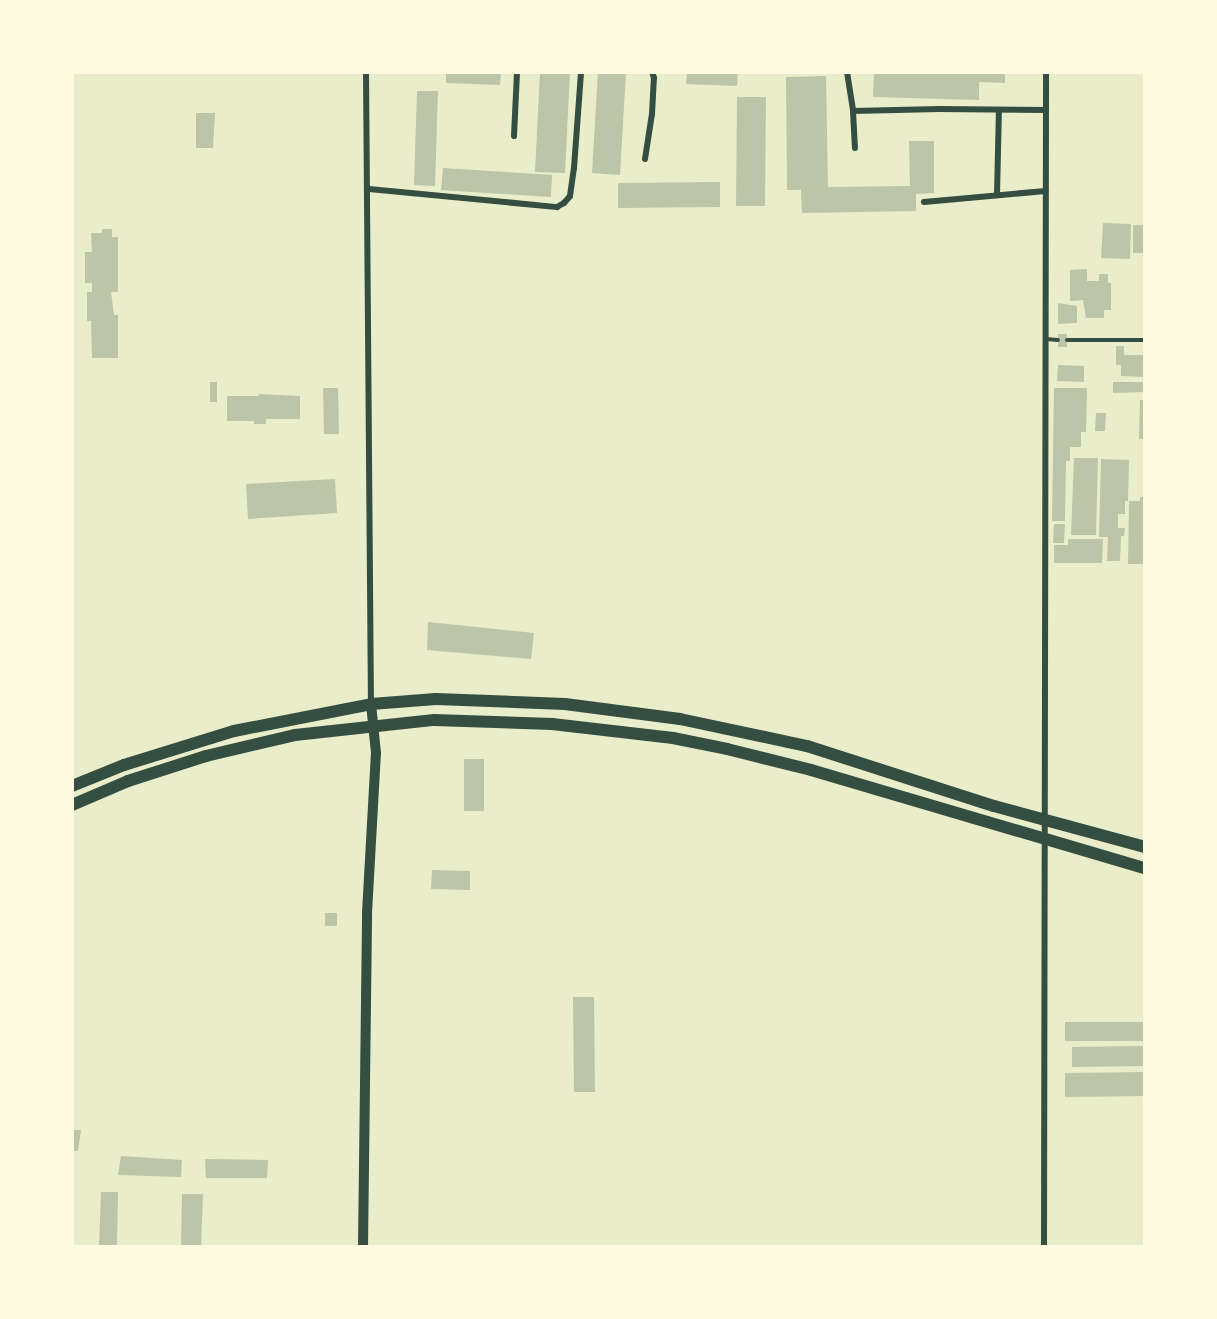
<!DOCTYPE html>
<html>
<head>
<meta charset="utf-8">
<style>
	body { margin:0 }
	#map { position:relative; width:1217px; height:1319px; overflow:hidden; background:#e9edc9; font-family:"Crimson Pro",serif }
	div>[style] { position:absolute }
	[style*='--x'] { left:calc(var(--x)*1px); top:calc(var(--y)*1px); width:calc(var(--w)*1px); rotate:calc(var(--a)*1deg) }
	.building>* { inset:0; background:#bcc5a7 }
	.service>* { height:4px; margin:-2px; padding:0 2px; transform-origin:2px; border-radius:2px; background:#344e41 }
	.minor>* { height:6px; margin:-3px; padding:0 3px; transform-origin:3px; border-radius:3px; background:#344e41 }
	.tertiary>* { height:10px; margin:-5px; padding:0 5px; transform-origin:5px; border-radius:5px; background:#344e41 }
	.primary>* { height:12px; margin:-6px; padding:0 6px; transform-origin:6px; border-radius:6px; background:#344e41 }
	span { translate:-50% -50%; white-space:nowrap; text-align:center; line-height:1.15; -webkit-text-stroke:6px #fefae0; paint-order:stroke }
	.frame { position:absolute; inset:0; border:74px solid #fefae0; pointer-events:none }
</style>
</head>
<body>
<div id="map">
	<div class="building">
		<i style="clip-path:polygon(446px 72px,501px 72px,500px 85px,446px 83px)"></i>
		<i style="clip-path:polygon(540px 72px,570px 72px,565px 173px,535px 172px)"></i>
		<i style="clip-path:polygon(598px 72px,626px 72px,620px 175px,592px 173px)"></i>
		<i style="clip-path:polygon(687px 72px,738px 72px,737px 86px,686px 84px)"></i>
		<i style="clip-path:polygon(874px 72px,1005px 72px,1005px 83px,979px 82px,979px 100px,873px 97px)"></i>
		<i style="clip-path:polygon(826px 76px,828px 187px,910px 186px,909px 141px,934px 141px,934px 193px,916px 194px,916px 211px,802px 213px,801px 190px,787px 190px,786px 77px)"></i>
		<i style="clip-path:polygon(417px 91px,438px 91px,435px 186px,414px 185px)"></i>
		<i style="clip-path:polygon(737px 97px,766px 97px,765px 206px,736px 206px)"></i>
		<i style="clip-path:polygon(196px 113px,215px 113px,213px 148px,196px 148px)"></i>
		<i style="clip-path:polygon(443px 168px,552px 175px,551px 197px,441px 190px)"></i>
		<i style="clip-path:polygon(720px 182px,720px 207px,618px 208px,618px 183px)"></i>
		<i style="clip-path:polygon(1103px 223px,1131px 224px,1130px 259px,1101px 258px)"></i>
		<i style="clip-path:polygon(1133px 225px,1145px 225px,1145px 253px,1133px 253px)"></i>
		<i style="clip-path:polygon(102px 229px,112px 229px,112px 237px,118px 237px,118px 292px,111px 292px,114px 315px,118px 315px,118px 358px,92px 358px,91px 321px,87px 321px,87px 292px,92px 292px,92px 283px,85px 283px,85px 252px,92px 252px,91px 233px,102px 233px)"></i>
		<i style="clip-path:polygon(1087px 269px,1087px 281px,1099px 281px,1099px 274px,1108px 274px,1108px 283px,1111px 283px,1111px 310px,1104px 310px,1104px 318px,1086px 318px,1083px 300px,1070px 301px,1070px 270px)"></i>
		<i style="clip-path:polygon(1058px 303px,1077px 306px,1077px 323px,1058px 324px)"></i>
		<i style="clip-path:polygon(1058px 334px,1067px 334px,1067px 347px,1058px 347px)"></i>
		<i style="clip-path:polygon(1116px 346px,1124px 346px,1124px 355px,1145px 355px,1145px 377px,1121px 376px,1121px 365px,1116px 365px)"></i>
		<i style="clip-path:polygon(1058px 365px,1084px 366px,1084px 382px,1057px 381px)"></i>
		<i style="clip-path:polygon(210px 382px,217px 382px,217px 402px,210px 402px)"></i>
		<i style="clip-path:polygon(1113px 382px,1145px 382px,1145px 392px,1113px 393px)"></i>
		<i style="clip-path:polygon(323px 388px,338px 388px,339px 434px,324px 434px)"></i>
		<i style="clip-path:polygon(1054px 388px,1087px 388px,1086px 432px,1081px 432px,1081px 447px,1070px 447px,1070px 461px,1066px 461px,1065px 521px,1052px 521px)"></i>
		<i style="clip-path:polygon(259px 394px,300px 396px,300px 419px,266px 419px,266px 424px,254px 424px,254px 421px,227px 421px,227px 396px,258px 396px)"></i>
		<i style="clip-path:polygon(1140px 400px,1145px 400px,1145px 439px,1139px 439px)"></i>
		<i style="clip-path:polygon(1096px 413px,1106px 413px,1105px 431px,1095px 431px)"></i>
		<i style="clip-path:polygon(1074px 458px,1098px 458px,1096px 535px,1071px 535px)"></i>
		<i style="clip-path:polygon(1101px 459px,1129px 460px,1128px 501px,1125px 501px,1125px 514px,1118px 514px,1118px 528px,1125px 528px,1124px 536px,1121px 536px,1120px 561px,1107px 561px,1108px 537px,1099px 537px)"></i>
		<i style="clip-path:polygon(335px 479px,337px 513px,248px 519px,246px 484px)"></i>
		<i style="clip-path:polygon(1140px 497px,1145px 497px,1145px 564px,1128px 564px,1129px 501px,1140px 501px)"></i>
		<i style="clip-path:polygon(1054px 524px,1065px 524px,1064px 543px,1053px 543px)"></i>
		<i style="clip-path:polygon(1068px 539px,1103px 539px,1102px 563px,1054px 563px,1054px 545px,1068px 545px)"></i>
		<i style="clip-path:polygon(428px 622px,534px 633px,531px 659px,427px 650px)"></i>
		<i style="clip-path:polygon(464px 759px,484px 759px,484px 811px,464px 811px)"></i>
		<i style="clip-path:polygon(432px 870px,470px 871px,470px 890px,431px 889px)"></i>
		<i style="clip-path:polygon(325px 913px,337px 913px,337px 926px,325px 926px)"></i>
		<i style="clip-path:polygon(573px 997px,594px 997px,595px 1092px,574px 1092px)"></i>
		<i style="clip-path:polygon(1065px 1022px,1145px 1022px,1145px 1041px,1065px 1041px)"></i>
		<i style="clip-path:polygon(1145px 1046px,1145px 1066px,1072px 1067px,1072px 1047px)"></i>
		<i style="clip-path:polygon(1145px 1072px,1145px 1096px,1065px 1097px,1065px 1073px)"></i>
		<i style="clip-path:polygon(72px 1130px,81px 1130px,78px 1151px,73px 1151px)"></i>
		<i style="clip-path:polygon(121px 1156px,182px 1160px,181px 1177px,118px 1175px)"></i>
		<i style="clip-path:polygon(205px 1159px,268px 1160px,267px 1178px,206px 1178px)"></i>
		<i style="clip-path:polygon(101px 1192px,118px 1192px,117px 1247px,99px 1247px)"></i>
		<i style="clip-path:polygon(182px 1194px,203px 1194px,201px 1247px,181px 1247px)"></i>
	</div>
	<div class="service">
		<i style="--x:1046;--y:339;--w:12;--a:5"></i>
		<i style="--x:1067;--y:340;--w:78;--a:0"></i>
	</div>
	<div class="minor">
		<i style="--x:366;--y:72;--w:632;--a:89.55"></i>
		<i style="--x:847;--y:72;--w:39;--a:81"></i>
		<i style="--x:853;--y:111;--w:86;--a:-1.3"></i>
		<i style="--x:939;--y:109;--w:107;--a:0.5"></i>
		<i style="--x:853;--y:111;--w:37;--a:87"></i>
		<i style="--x:514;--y:136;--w:64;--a:-87.3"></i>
		<i style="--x:645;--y:159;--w:46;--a:-81.2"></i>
		<i style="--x:652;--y:114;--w:36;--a:-87"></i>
		<i style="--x:654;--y:78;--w:6;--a:-108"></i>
		<i style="--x:369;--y:189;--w:189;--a:5.5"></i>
		<i style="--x:557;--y:207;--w:8;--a:-30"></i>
		<i style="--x:564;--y:203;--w:9;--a:-49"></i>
		<i style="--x:570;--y:196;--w:28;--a:-82"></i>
		<i style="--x:574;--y:168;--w:96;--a:-85.8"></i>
		<i style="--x:997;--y:195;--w:85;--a:-88.7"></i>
		<i style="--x:924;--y:202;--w:122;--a:-5.2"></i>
		<i style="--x:1044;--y:1247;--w:1175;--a:-89.9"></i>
	</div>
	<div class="tertiary">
		<i style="--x:363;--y:1247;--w:334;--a:-89.3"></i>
		<i style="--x:367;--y:913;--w:160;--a:-86.8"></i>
		<i style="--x:376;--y:753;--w:49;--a:-95.8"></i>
	</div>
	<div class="primary">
		<i style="--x:72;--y:786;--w:56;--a:-22"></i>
		<i style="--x:124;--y:765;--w:115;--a:-17.2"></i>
		<i style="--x:234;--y:731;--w:140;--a:-11.1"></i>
		<i style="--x:371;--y:704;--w:65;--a:-4.4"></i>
		<i style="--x:436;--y:699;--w:129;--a:2.2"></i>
		<i style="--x:565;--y:704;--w:116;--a:7.4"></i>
		<i style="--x:680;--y:719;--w:130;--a:12"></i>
		<i style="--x:807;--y:746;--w:196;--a:17.8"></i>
		<i style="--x:994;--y:806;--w:156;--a:15.2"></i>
		<i style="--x:72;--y:805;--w:61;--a:-23.2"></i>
		<i style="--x:128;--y:781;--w:82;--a:-17.8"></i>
		<i style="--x:206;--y:756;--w:91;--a:-13.3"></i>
		<i style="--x:295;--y:735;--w:140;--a:-6.2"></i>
		<i style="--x:434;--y:720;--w:118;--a:1.9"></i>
		<i style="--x:552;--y:724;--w:122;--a:6.6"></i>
		<i style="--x:673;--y:738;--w:55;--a:11.5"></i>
		<i style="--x:727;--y:749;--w:87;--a:14"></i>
		<i style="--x:811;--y:770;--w:348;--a:16.4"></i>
	</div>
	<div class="frame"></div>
</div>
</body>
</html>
